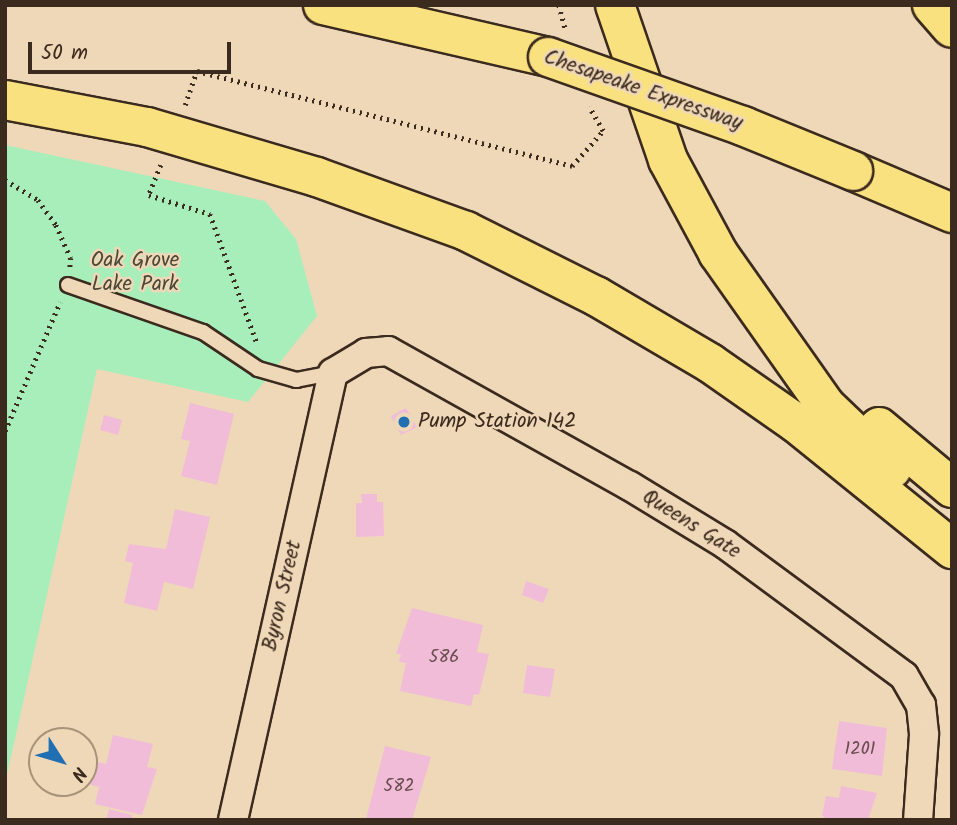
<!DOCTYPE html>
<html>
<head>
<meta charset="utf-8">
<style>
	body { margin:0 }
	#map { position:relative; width:957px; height:825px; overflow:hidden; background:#efd8b8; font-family:Kalam,sans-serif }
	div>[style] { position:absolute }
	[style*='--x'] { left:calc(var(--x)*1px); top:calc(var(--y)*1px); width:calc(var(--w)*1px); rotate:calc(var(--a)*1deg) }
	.green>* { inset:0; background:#a7eebb }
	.building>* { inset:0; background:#f0bcd8 }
	.path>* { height:4.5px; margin-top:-2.25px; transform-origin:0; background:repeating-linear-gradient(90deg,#3b2a1e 0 2px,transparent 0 7px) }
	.roads { filter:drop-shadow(2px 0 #3b2a1e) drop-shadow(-2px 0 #3b2a1e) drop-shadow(0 2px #3b2a1e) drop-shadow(0 -2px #3b2a1e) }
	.lane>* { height:14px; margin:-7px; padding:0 7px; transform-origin:7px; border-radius:7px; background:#efd8b8 }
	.street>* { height:28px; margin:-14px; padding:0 14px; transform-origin:14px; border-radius:14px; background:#efd8b8 }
	.highway>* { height:38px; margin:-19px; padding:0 19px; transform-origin:19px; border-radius:19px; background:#fae180 }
	.bridges { filter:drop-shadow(2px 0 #3b2a1e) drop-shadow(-2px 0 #3b2a1e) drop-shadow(0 2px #3b2a1e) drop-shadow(0 -2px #3b2a1e) }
	.highway-bridge>* { height:38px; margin:-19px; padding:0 19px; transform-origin:19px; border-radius:19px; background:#fae180 }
	.dots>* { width:19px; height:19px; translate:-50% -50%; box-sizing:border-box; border:4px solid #efd8b8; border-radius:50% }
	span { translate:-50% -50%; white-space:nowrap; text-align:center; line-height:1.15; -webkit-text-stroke:5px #efd8b8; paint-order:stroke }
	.number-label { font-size:18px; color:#684e4c }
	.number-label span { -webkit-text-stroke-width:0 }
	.street-label { font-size:21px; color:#3b2a1e }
	.park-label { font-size:21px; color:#4b4736 }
	.poi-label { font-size:21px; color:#3b2a1e }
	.left { translate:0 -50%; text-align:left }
	.frame { position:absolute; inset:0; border:7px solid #3b2a1e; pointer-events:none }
	.north { position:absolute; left:28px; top:727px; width:70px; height:70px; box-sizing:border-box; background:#efd8b8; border:2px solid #a7927a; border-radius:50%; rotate:127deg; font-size:19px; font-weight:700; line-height:28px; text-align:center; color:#3b2a1e }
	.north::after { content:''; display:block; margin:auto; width:24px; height:32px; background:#1f6fb2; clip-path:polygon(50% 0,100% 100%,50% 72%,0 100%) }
	.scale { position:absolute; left:28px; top:42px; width:203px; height:32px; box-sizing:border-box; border:4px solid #3b2a1e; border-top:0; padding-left:9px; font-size:21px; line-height:24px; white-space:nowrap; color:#3b2a1e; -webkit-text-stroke:5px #efd8b8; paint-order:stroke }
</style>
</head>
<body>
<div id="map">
	<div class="green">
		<i style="clip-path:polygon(5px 145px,265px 201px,296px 239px,317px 316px,248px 402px,97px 369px,5px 784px)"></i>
	</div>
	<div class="building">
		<i style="clip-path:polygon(190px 403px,234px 414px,217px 485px,181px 476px,190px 441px,181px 439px)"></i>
		<i style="clip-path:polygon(406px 408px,417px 427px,401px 435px,391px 416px)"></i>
		<i style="clip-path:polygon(104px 415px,122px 420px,118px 435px,100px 430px)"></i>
		<i style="clip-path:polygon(361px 494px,377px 494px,377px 502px,383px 502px,384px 536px,356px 537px,356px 503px,362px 503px)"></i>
		<i style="clip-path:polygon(175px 509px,210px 517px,193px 589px,164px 582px,157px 611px,124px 603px,133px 563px,125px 561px,129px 544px,166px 549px)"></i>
		<i style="clip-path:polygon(526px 581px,549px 589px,543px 603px,522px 595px)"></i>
		<i style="clip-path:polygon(412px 608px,483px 625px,477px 652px,489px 654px,479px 695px,474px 694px,471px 706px,400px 691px,406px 663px,399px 662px,401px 654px,396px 654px)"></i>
		<i style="clip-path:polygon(527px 665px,555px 669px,550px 697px,523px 693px)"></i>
		<i style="clip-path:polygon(839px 721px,887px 728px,882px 776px,832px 769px)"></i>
		<i style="clip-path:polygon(113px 735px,153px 744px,147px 767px,157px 769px,142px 815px,95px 804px,99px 787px,84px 783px,88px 760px,106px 764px)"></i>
		<i style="clip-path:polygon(385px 746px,431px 757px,412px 820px,366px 819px)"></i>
		<i style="clip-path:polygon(841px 786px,877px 793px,868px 820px,826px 820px,822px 815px,826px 796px,839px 798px)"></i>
		<i style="clip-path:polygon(109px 809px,132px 815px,131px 820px,106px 820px)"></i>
	</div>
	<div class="path">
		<i style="--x:559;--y:5;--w:24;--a:75"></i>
		<i style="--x:185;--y:105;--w:36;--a:-71"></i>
		<i style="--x:197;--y:71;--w:387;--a:14.2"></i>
		<i style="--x:572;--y:166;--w:47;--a:-48.5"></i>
		<i style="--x:603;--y:131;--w:28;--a:-120"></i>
		<i style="--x:161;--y:165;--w:32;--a:112"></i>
		<i style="--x:149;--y:195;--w:64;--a:17.3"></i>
		<i style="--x:210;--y:214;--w:137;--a:70"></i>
		<i style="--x:5;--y:180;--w:39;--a:31"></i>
		<i style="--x:38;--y:200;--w:31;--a:54"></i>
		<i style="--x:56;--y:225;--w:36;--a:66"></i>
		<i style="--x:71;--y:258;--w:9;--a:96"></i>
		<i style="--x:5;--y:431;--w:140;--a:-66.9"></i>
	</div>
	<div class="roads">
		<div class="lane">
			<i style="--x:68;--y:285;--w:143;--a:19.2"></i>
			<i style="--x:203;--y:332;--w:66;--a:33.9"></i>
			<i style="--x:258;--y:369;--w:40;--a:16"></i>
			<i style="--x:296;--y:380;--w:38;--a:-11"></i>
		</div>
		<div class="street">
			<i style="--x:233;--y:820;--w:458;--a:-77.4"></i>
			<i style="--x:333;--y:373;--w:39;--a:-31"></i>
			<i style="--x:366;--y:353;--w:22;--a:-5"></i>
			<i style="--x:388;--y:351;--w:277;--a:29.2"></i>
			<i style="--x:630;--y:486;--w:111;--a:31.4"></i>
			<i style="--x:725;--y:544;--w:222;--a:36.4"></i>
			<i style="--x:904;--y:676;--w:34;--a:60"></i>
			<i style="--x:921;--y:705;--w:30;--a:84"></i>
			<i style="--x:924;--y:735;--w:85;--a:94"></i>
		</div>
		<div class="highway">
			<i style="--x:323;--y:5;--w:231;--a:13"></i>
			<i style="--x:615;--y:5;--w:164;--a:71.1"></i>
			<i style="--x:668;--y:160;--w:106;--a:61.7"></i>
			<i style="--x:718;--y:253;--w:187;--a:54.8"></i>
			<i style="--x:826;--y:406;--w:91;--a:43.7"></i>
			<i style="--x:932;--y:5;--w:30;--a:49"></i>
			<i style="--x:5;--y:100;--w:145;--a:10.8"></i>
			<i style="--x:147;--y:127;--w:177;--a:16.4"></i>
			<i style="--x:317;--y:177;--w:158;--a:19.9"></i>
			<i style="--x:466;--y:231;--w:145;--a:26.6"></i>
			<i style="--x:596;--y:296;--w:132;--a:30.4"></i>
			<i style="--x:710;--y:363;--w:105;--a:34.9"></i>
			<i style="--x:796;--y:423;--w:201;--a:38.9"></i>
			<i style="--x:853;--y:171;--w:108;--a:23"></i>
			<i style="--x:879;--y:427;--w:95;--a:39.9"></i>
		</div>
	</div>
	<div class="bridges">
		<div class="highway-bridge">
			<i style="--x:548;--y:57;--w:207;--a:19.5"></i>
			<i style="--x:743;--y:126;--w:119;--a:22.2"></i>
		</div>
	</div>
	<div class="dots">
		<i style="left:404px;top:422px;background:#1f6fb2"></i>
	</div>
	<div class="number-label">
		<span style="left:444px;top:658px">586</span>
		<span style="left:860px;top:750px">1201</span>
		<span style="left:399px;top:787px">582</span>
	</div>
	<div class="street-label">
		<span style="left:643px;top:91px;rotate:19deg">Chesapeake Expressway</span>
		<span style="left:691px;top:525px;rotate:32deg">Queens Gate</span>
		<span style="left:283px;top:596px;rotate:-77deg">Byron Street</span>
	</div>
	<div class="park-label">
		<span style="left:135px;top:273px">Oak Grove<br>Lake Park</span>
	</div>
	<div class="poi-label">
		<span class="left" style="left:418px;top:422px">Pump Station 142</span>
	</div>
	<div class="frame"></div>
	<div class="north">N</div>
	<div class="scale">50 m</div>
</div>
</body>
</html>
